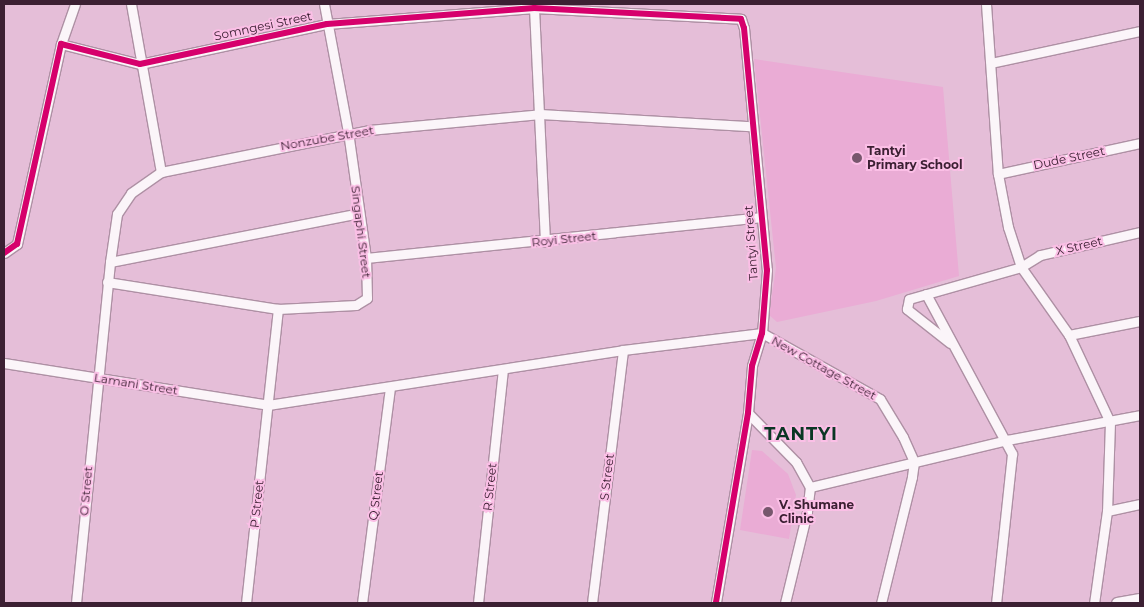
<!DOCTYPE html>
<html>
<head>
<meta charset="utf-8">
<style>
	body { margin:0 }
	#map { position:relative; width:1144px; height:607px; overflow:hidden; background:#e5bed8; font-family:Montserrat,sans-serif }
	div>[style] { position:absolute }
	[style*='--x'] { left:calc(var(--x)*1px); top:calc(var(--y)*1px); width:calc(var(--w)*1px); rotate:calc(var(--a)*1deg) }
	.built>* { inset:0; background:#eaacd5 }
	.roads { filter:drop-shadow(1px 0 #ae90a4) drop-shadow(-1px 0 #ae90a4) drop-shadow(0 1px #ae90a4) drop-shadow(0 -1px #ae90a4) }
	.minor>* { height:9px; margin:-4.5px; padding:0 4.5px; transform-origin:4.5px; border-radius:4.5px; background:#fbf5f9 }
	.tertiary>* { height:11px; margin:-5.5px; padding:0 5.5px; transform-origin:5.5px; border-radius:5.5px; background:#fbf5f9 }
	.cycleway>* { height:6px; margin:-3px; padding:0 3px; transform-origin:3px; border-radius:3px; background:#d6006c }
	.dots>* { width:14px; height:14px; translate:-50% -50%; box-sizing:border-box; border:2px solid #fbbfe6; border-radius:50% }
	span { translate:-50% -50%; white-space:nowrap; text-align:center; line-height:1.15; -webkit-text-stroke:4px #fbbfe6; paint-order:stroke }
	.street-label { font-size:12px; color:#3c2033 }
	.poi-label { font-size:12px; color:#3c2033; font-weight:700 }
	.left { translate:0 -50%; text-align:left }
	.district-label { font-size:18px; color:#0a3724; font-weight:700; letter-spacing:1px }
	.frame { position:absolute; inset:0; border:5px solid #3c2033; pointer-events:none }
</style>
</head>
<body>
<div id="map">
	<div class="built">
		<i style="clip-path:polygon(754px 59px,943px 87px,959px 276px,876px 301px,777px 322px,769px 315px,776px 268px)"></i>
		<i style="clip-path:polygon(752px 450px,762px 451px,788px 474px,796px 495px,789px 539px,740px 530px)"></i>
	</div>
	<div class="roads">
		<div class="minor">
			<i style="--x:131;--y:4;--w:171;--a:79.9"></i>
			<i style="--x:986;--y:4;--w:170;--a:86"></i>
			<i style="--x:998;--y:174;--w:54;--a:79.3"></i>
			<i style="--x:1008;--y:227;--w:42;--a:72"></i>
			<i style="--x:1021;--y:267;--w:83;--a:54.8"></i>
			<i style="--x:1069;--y:335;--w:96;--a:64.8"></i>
			<i style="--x:1110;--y:422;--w:89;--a:91.9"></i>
			<i style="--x:1107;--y:511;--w:93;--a:98"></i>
			<i style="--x:534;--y:8;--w:234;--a:87.3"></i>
			<i style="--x:61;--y:44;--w:42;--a:-70.7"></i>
			<i style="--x:991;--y:63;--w:152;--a:-12.1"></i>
			<i style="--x:998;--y:174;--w:145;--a:-12.3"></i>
			<i style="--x:4;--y:253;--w:16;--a:-35"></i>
			<i style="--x:17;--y:244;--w:205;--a:-77.6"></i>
			<i style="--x:61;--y:44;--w:81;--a:14.2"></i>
			<i style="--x:140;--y:64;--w:191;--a:-12.1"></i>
			<i style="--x:327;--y:24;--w:208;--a:-4.4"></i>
			<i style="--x:534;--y:8;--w:207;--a:3"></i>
			<i style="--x:741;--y:19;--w:9;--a:72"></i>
			<i style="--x:744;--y:28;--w:243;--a:84.6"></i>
			<i style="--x:767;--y:270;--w:63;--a:94.5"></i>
			<i style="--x:762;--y:333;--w:34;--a:107"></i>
			<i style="--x:752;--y:366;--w:47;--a:94.9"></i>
			<i style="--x:748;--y:413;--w:193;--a:99.6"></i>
			<i style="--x:366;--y:258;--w:396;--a:-5.9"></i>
			<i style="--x:110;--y:262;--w:254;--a:-11.1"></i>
			<i style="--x:107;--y:282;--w:173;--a:9"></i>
			<i style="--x:278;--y:309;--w:78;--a:-2.9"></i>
			<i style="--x:356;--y:305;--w:13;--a:-32"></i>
			<i style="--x:367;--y:298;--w:40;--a:-91.4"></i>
			<i style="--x:366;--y:258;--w:127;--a:-98.1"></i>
			<i style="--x:348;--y:132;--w:130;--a:-100.6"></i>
			<i style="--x:926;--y:294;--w:182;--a:61.7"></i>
			<i style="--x:1012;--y:454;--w:150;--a:96.1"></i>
			<i style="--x:1069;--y:335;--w:72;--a:-11.2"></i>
			<i style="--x:950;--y:343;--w:55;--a:-141.7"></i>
			<i style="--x:907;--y:309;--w:10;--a:-79"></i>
			<i style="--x:909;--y:299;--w:116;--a:-15.9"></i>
			<i style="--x:1021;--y:267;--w:22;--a:-32"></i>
			<i style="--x:1040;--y:255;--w:103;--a:-13"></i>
			<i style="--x:4;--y:363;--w:267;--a:9"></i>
			<i style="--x:268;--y:405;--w:359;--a:-8.8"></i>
			<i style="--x:623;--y:350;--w:140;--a:-7"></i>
			<i style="--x:762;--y:333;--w:135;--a:29.2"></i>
			<i style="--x:880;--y:399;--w:44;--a:58.8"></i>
			<i style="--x:903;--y:437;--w:27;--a:66"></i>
			<i style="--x:914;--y:462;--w:15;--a:98"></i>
			<i style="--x:912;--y:477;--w:130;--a:103.8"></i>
			<i style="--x:748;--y:413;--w:69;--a:45.6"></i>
			<i style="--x:796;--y:462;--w:29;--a:61"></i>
			<i style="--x:810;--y:487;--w:25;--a:97"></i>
			<i style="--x:807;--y:512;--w:94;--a:103.6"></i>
			<i style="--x:810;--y:487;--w:203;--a:-13.4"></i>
			<i style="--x:1007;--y:440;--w:135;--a:-10.6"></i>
			<i style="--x:1107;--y:511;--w:34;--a:-12"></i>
			<i style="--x:76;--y:603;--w:343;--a:-84.3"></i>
			<i style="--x:110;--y:262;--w:49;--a:-81.7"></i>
			<i style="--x:117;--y:214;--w:25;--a:-56"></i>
			<i style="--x:131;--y:193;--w:37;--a:-35"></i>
			<i style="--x:161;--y:172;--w:212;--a:-11.4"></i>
			<i style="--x:369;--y:130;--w:172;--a:-5.3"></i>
			<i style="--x:540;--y:114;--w:211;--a:3.3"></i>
			<i style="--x:246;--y:603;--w:296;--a:-83.8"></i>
			<i style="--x:362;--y:603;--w:217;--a:-82.6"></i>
			<i style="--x:478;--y:603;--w:234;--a:-83.9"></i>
			<i style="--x:592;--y:603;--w:255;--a:-83"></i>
		</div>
		<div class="tertiary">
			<i style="--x:1117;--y:603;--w:23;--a:-10"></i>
		</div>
	</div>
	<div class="cycleway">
		<i style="--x:4;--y:253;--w:16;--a:-35"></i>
		<i style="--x:17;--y:244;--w:205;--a:-77.6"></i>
		<i style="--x:61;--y:44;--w:81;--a:14.2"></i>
		<i style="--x:140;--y:64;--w:191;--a:-12.1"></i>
		<i style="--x:327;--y:24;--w:208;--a:-4.4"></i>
		<i style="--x:534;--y:8;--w:207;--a:3"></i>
		<i style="--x:741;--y:19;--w:9;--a:72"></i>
		<i style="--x:744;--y:28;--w:243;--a:84.6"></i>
		<i style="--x:767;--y:270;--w:63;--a:94.5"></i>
		<i style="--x:762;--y:333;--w:34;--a:107"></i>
		<i style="--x:752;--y:366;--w:47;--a:94.9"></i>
		<i style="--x:748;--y:413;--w:193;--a:99.6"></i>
	</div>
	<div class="dots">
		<i style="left:857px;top:158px;background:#77576d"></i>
		<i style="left:768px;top:512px;background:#77576d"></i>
	</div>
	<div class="street-label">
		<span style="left:263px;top:26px;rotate:-12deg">Somngesi Street</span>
		<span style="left:327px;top:138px;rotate:-10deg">Nonzube Street</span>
		<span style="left:1069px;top:158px;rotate:-12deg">Dude Street</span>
		<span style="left:361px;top:232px;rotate:83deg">Singaphi Street</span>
		<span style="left:564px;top:239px;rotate:-6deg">Royi Street</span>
		<span style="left:751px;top:243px;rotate:-94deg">Tantyi Street</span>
		<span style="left:1079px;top:246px;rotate:-13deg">X Street</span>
		<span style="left:824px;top:368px;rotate:29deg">New Cottage Street</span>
		<span style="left:136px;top:384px;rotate:9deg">Lamani Street</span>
		<span style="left:607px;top:477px;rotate:-83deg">S Street</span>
		<span style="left:490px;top:487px;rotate:-84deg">R Street</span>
		<span style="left:86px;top:491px;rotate:-85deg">O Street</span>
		<span style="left:376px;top:496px;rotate:-83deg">Q Street</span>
		<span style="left:257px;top:504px;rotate:-84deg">P Street</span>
	</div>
	<div class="poi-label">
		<span class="left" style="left:867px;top:158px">Tantyi<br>Primary School</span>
		<span class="left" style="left:779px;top:512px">V. Shumane<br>Clinic</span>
	</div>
	<div class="district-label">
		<span style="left:801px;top:434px">TANTYI</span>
	</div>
	<div class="frame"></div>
</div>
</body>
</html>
